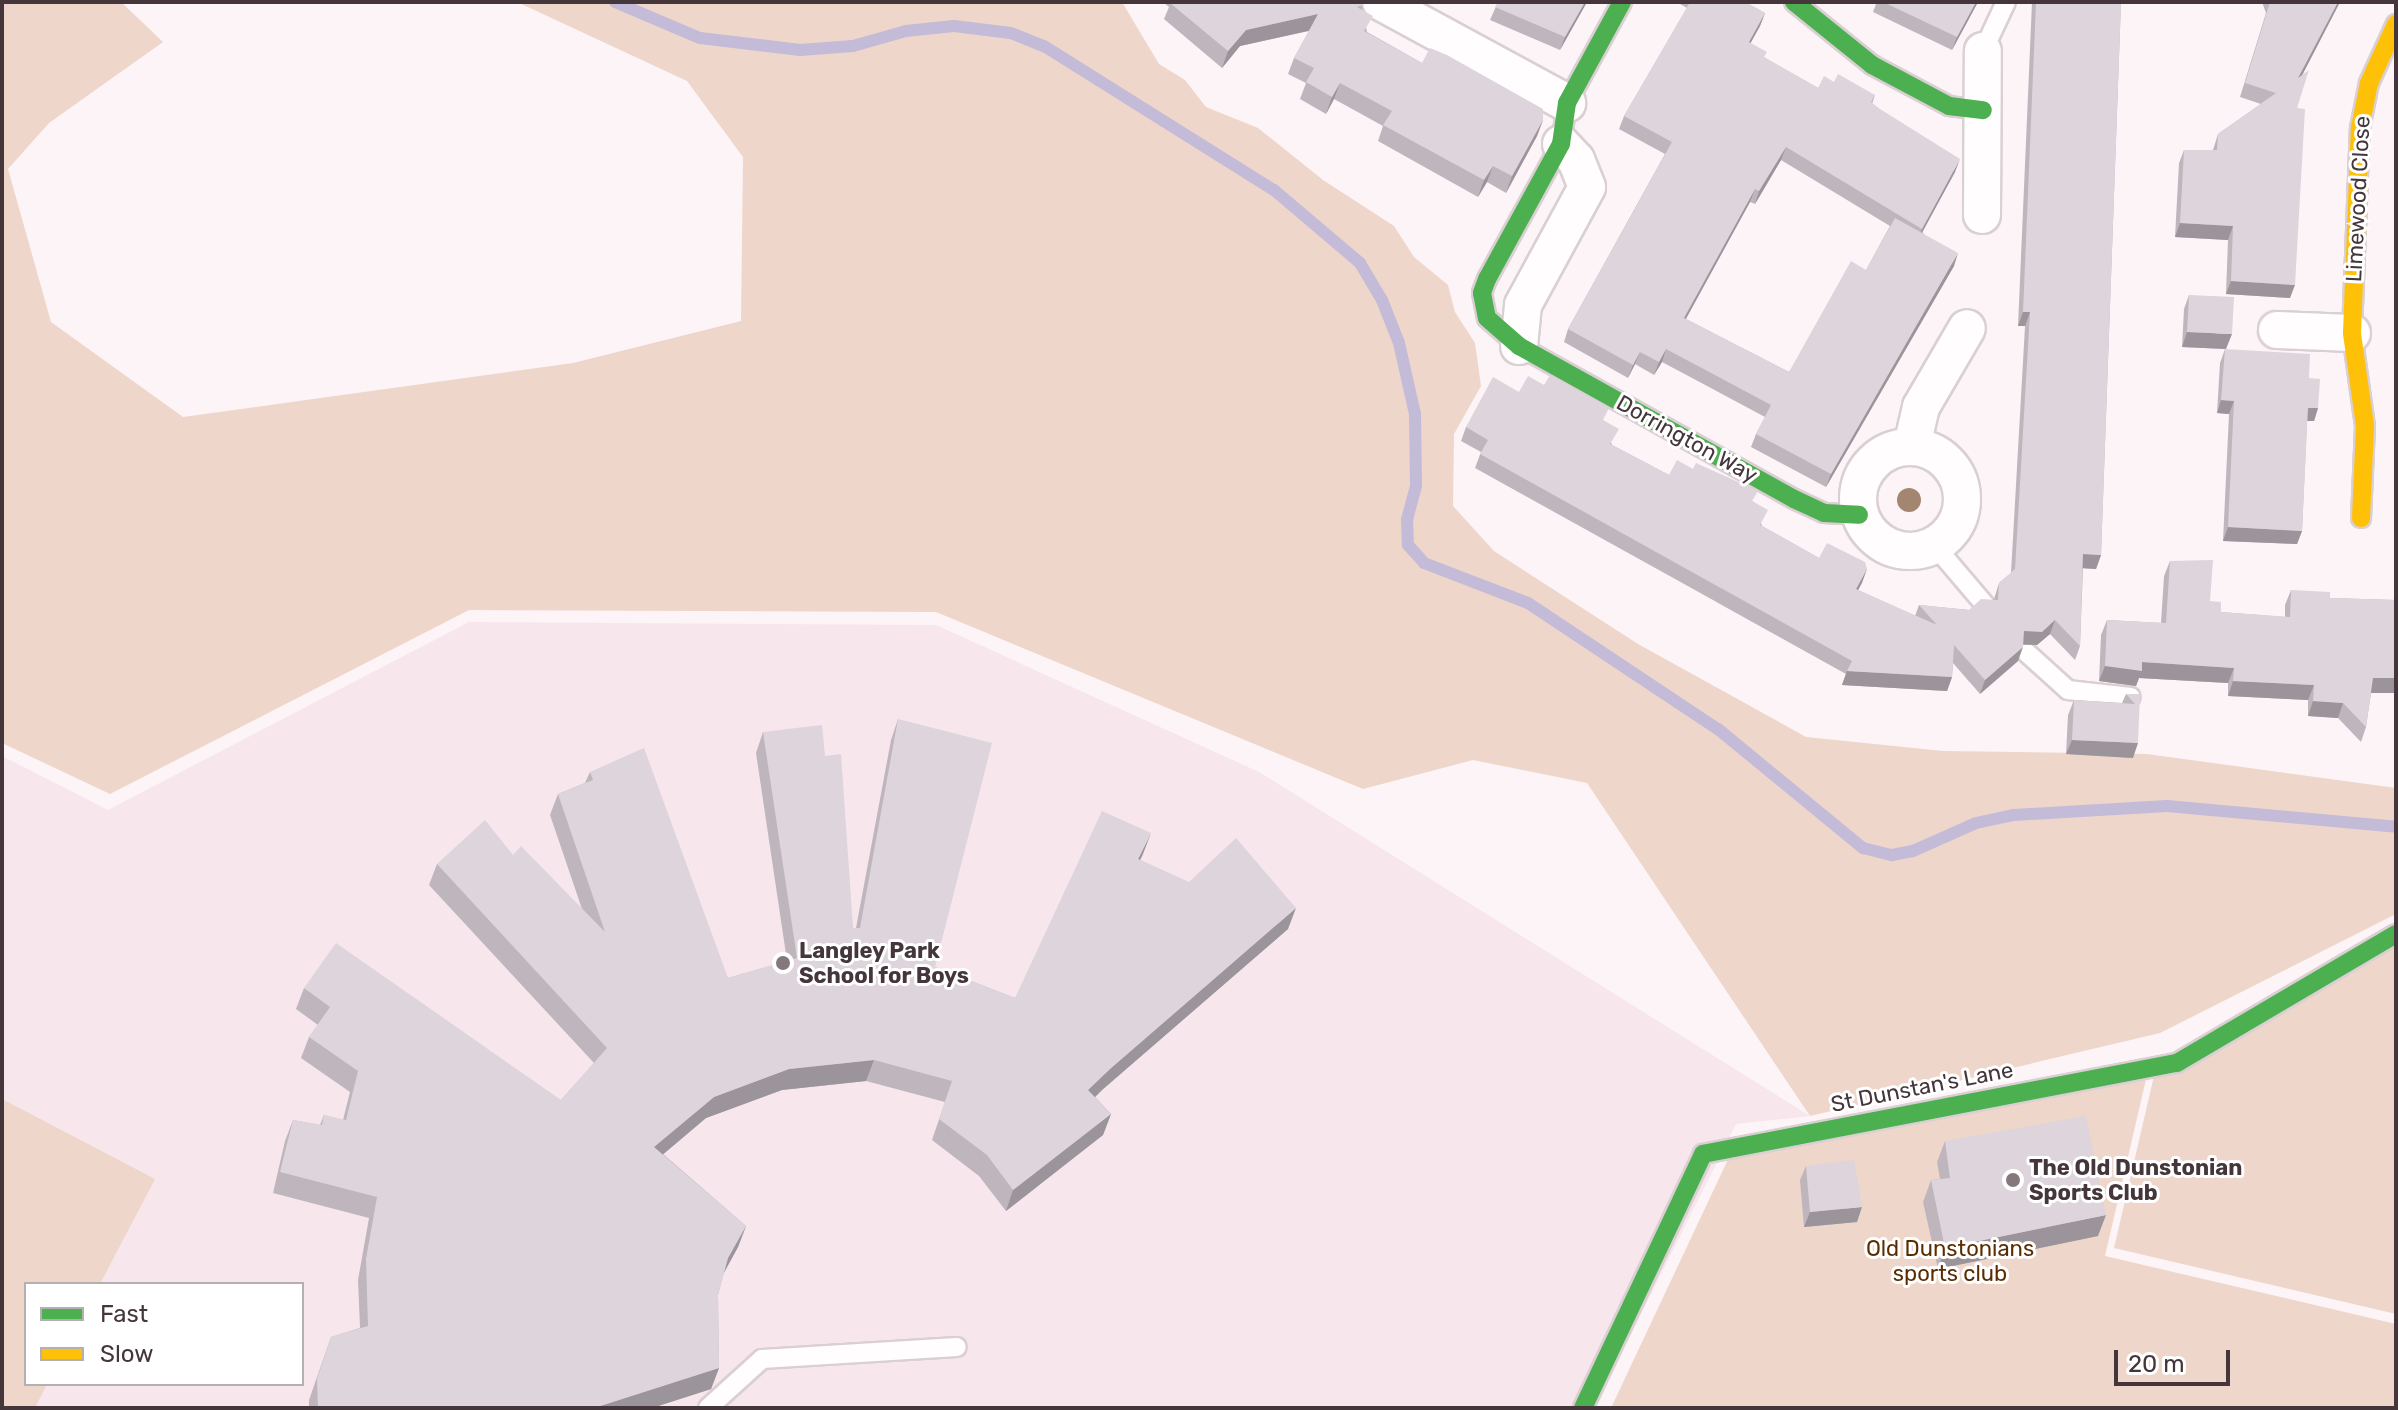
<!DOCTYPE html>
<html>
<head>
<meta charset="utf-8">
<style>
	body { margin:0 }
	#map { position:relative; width:2398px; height:1410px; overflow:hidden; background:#fcf4f7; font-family:Rubik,sans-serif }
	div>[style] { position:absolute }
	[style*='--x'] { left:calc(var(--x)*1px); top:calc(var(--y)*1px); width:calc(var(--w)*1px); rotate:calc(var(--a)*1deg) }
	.built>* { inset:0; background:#f7e6eb }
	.green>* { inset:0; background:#eed6ca }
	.stream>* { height:12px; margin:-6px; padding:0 6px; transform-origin:6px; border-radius:6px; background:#c3bbd7 }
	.roads { filter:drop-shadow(2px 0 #dacfd3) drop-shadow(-2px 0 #dacfd3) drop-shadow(0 2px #dacfd3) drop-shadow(0 -2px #dacfd3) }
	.lane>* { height:18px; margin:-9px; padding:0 9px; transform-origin:9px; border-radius:9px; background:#fffdfe }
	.street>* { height:36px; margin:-18px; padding:0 18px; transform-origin:18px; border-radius:18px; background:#fffdfe }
	.street>.ring { margin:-18px; padding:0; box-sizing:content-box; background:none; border:36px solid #fffdfe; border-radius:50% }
	.fast>* { height:18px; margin:-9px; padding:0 9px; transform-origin:9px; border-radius:9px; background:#4caf50 }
	.slow>* { height:18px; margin:-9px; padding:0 9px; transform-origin:9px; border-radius:9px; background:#ffc107 }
	.trees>* { width:24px; height:24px; margin:-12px; border-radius:50%; background:#a3866f }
	.wall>* { inset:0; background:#bfb6bd }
	.shaded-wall>* { inset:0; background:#9b949a }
	.building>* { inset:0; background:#ded4dc }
	.dots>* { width:22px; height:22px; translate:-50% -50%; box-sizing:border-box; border:4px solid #fff; border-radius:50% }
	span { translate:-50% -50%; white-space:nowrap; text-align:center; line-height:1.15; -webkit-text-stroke:6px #fff; paint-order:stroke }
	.street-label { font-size:22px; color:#44363b }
	.poi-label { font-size:22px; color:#44363b; font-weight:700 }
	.left { translate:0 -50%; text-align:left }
	.park-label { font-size:22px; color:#5b2c00 }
	.frame { position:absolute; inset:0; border:4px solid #44363b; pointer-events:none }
	.legend { position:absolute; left:24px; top:1282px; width:280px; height:104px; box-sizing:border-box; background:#fff; border:2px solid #b4afb1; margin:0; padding:10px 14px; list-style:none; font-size:24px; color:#44363b }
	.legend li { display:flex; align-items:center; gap:16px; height:40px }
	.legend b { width:40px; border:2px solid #b4afb1 }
	.scale { position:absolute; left:2114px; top:1350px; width:116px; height:36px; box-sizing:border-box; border:4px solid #44363b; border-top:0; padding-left:10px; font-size:24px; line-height:28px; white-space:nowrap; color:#44363b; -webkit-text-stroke:6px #fff; paint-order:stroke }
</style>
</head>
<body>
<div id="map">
	<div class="built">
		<i style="clip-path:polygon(evenodd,469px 622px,936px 625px,1259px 772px,1810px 1116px,1736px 1124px,1594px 1408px,2px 1408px,2px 756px,108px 810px,469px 622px,26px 1284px,302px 1284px,302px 1384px,26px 1384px,26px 1284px)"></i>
	</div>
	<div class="green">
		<i style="clip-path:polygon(2px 2px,121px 2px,163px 42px,49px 123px,8px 169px,51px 322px,183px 417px,573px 363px,741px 321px,743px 157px,687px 81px,517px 2px,1122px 2px,1159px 64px,1185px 80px,1206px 107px,1258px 128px,1323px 180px,1394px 226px,1414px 257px,1448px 285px,1455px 312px,1475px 343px,1481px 386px,1454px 434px,1453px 506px,1494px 551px,1638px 644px,1806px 737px,1943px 751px,2147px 754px,2396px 788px,2396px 914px,2160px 1033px,1810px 1116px,1587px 783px,1473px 760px,1363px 789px,936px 612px,469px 610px,110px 794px,2px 743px)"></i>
		<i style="clip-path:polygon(2396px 946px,2396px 1314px,2114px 1248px,2154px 1076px)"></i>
		<i style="clip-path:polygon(2147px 1075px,2105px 1256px,2396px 1324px,2396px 1408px,1611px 1408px,1732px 1151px)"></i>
		<i style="clip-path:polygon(2px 1099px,155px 1179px,100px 1284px,26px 1284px,26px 1384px,47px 1384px,35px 1408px,2px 1408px)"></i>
	</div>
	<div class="stream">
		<i style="--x:615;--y:2;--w:92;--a:23"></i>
		<i style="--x:700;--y:38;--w:101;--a:6.8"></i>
		<i style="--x:800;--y:50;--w:53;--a:-4.3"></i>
		<i style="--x:853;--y:46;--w:55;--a:-15.8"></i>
		<i style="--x:906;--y:31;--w:48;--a:-5.9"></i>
		<i style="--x:954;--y:26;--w:57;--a:7"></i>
		<i style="--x:1011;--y:33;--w:35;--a:22"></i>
		<i style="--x:1044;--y:46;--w:271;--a:32.1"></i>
		<i style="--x:1274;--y:190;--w:113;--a:40.3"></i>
		<i style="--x:1360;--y:263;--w:43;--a:59.3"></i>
		<i style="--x:1382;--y:300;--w:46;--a:68.4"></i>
		<i style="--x:1399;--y:343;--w:73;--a:77.3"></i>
		<i style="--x:1415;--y:414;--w:72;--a:89.2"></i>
		<i style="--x:1416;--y:486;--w:34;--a:105"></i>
		<i style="--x:1407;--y:519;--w:26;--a:88"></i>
		<i style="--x:1408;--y:545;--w:24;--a:48"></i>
		<i style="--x:1424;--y:563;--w:111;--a:21"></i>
		<i style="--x:1528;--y:603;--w:228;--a:33.6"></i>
		<i style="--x:1718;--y:729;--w:188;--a:39.4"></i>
		<i style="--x:1863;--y:848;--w:30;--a:14"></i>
		<i style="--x:1892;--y:855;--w:21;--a:-11"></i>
		<i style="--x:1913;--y:851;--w:69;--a:-24"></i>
		<i style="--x:1976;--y:823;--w:39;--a:-12"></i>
		<i style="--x:2014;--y:815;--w:153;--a:-3.4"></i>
		<i style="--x:2167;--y:806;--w:230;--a:5.2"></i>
	</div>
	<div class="roads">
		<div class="lane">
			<i style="--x:1983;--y:51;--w:54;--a:-64.9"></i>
			<i style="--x:1934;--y:545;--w:79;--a:49.6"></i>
			<i style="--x:2027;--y:653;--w:55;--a:42.1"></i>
			<i style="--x:2068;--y:690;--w:63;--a:6.3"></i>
			<i style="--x:708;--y:1408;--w:73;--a:-42.2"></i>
			<i style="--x:762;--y:1359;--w:195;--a:-3.5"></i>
		</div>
		<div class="street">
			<i style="--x:1381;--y:2;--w:212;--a:28.5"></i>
			<i style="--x:1982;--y:215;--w:164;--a:-89.7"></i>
			<i style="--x:2277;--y:330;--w:75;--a:2.3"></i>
			<i style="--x:1519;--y:346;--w:41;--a:-84.4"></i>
			<i style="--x:1523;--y:305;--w:134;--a:-61.5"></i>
			<i style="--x:1587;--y:187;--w:29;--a:-112"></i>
			<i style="--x:1576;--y:160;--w:22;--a:-133"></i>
			<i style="--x:1912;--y:446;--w:40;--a:-77"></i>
			<i style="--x:1921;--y:407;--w:91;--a:-59.8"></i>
			<i class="ring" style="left:1858px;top:447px;width:68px;height:68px"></i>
		</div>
		<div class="fast">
			<i style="--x:1622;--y:2;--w:115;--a:118.6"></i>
			<i style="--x:1567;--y:103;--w:41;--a:98.3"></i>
			<i style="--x:1561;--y:144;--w:154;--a:118.7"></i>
			<i style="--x:1487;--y:279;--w:15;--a:110"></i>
			<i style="--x:1482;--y:293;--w:25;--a:79"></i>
			<i style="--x:1487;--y:318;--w:43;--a:41.2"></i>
			<i style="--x:1519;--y:346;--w:315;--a:29.1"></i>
			<i style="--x:1794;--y:499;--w:33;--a:25"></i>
			<i style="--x:1824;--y:513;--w:35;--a:3"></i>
			<i style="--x:1794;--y:2;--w:100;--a:38.9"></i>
			<i style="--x:1872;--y:65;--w:87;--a:28"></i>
			<i style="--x:1949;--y:106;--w:34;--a:7"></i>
			<i style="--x:1583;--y:1408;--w:281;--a:-64.7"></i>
			<i style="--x:1703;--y:1154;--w:483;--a:-10.9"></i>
			<i style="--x:2177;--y:1063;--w:254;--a:-30.5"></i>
		</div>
		<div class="slow">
			<i style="--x:2361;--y:518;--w:92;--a:-87.5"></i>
			<i style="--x:2365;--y:426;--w:94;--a:-98"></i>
			<i style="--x:2352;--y:333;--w:205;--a:-87.8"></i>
			<i style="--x:2360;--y:128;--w:46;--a:-78.7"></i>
			<i style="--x:2369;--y:83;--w:65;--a:-65.4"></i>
		</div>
	</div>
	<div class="trees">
		<i style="left:1909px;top:500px"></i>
	</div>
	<div class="wall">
		<i style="clip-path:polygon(1163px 2px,1361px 2px,1367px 32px,1422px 63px,1543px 120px,1537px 136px,1506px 193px,1487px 182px,1478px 197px,1378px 141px,1383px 126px,1334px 99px,1326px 114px,1300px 99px,1306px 83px,1288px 74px,1294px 58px,1309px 31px,1240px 46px,1222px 68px,1164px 19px,1169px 7px)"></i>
		<i style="clip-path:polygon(1498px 2px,1587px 2px,1560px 50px,1490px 20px)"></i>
		<i style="clip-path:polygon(evenodd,1681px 2px,1745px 2px,1765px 13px,1760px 26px,1750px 43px,1765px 58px,1818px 88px,1834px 82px,1875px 95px,1872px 104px,1955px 172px,1922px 232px,1954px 266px,1826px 487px,1751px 447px,1756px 434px,1765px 417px,1662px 362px,1654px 375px,1635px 364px,1628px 378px,1564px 342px,1568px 329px,1665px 154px,1619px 129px,1624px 116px,1687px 8px,1680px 4px,1681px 2px,1781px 160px,1890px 226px,1866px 270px,1789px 372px,1686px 319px,1750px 202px,1755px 204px,1781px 160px)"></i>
		<i style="clip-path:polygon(1873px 2px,1978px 2px,1952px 50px,1873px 12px,1876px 4px)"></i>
		<i style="clip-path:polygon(2032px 2px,2121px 2px,2101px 555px,2096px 569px,2083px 568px,2080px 646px,2075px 660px,2050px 634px,2037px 645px,2023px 645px,2018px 661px,1980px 694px,1953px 663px,1952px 677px,1947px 691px,1842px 685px,1846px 674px,1475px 468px,1481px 452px,1461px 441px,1466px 427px,1519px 392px,1544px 385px,1604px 421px,1612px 445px,1669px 475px,1754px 502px,1762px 526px,1819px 558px,1867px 569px,1858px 590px,1915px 616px,1919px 605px,1969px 610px,1994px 599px,1999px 583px,2011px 573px,2025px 326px,2018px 326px)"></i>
		<i style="clip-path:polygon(2262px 2px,2340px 2px,2302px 75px,2297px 108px,2290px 298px,2226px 294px,2228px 240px,2175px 237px,2179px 163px,2184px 150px,2213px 150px,2218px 134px,2261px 104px,2240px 97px,2266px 13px)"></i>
		<i style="clip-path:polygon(2189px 295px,2226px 349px,2182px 347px,2184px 309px)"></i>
		<i style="clip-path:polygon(2225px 349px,2309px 378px,2318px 408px,2314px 421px,2307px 421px,2302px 531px,2297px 544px,2223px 541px,2229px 414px,2217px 413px,2220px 363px)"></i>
		<i style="clip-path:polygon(2170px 561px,2221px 612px,2285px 617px,2285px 605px,2291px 590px,2330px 598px,2396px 600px,2396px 693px,2371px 693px,2366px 727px,2361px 742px,2338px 718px,2308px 716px,2308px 700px,2228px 696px,2228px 683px,2139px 678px,2136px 686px,2099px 681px,2101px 635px,2107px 620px,2161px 623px,2164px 576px)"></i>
		<i style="clip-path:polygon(2126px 694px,2140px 694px,2133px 758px,2066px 754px,2068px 715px,2074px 700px,2122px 703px)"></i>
		<i style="clip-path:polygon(898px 719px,935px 967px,1015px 998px,1143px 854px,1140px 860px,1288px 929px,1102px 1090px,1095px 1097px,1111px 1114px,1103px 1135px,1006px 1211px,979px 1176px,932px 1140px,945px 1102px,866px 1081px,782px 1090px,706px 1118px,663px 1154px,746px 1226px,738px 1247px,724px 1272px,718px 1295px,719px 1368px,711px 1389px,652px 1408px,309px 1408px,309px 1400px,331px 1337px,360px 1328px,358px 1280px,369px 1218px,273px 1193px,285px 1141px,293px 1120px,320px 1125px,324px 1115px,343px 1120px,350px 1092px,301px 1058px,309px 1037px,318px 1025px,296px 1009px,304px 988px,561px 1100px,594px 1063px,429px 885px,437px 864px,513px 855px,582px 909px,550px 815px,558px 794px,585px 783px,590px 772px,728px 978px,787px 961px,756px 753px,763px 732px,825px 756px,853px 928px,856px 928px,891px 740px)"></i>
		<i style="clip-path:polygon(1945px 1141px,2098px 1236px,1938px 1269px,1923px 1202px,1931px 1180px,1940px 1179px,1937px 1162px)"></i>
		<i style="clip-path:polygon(1806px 1166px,1857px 1222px,1804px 1227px,1800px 1180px)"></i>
	</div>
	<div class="shaded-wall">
		<i style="clip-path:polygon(1585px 2px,1587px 2px,1560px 50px,1565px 37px)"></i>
		<i style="clip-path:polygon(1976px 2px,1978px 2px,1952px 50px,1957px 37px)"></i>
		<i style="clip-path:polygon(2338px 2px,2340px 2px,2294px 91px,2298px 78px)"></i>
		<i style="clip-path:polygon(1765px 13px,1760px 26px,1744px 55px,1749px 42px)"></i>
		<i style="clip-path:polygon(1318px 14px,1312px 30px,1240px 46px,1222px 68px,1228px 51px,1246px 30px)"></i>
		<i style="clip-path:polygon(1340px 83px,1334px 99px,1326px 114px,1332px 97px)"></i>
		<i style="clip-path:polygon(1543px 120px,1537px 136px,1506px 193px,1512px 176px)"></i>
		<i style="clip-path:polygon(1786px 147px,1781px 160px,1755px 204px,1759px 191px)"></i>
		<i style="clip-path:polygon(1960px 159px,1955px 172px,1917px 242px,1922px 229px)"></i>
		<i style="clip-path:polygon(1493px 166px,1487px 182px,1478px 197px,1484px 180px)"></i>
		<i style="clip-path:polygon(1755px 189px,1750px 202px,1679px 331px,1684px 318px)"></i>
		<i style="clip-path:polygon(2180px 223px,2233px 226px,2228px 240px,2175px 237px)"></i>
		<i style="clip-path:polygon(1958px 253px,1954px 266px,1826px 487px,1831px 474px)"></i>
		<i style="clip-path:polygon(2231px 281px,2295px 285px,2290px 298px,2226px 294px)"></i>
		<i style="clip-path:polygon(2023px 312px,2030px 312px,2025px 326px,2018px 326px)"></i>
		<i style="clip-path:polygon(2187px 332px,2232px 334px,2226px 349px,2182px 347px)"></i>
		<i style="clip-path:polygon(1666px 349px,1662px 362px,1654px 375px,1659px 362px)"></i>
		<i style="clip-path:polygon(1640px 352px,1635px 364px,1628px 378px,1633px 365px)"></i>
		<i style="clip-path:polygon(2221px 400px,2234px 401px,2229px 414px,2217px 413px)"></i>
		<i style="clip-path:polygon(2308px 408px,2318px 408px,2314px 421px,2303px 421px)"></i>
		<i style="clip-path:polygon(2228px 527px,2302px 531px,2297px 544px,2223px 541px)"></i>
		<i style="clip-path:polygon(2083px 554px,2101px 555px,2096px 569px,2078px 568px)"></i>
		<i style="clip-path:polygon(1867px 569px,1862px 583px,1851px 603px,1856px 589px)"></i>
		<i style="clip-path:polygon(2055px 620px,2050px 634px,2037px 645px,2019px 644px,2024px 631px)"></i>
		<i style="clip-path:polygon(2023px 647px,2018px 661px,1980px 694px,1985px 680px)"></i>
		<i style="clip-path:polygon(2142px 662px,2234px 668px,2228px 683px,2139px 678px,2136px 686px,2099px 681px,2105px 666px)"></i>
		<i style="clip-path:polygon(1847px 671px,1952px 677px,1947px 691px,1842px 685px)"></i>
		<i style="clip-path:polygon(2373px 678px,2396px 678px,2396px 693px,2367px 693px)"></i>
		<i style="clip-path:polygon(2233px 681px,2314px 685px,2308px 700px,2228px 696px)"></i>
		<i style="clip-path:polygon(2313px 701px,2343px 703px,2338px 718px,2308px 716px)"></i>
		<i style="clip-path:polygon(2072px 740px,2138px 743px,2133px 758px,2066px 754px)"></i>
		<i style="clip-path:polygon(1151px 833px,1143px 854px,1130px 880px,1138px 859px)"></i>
		<i style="clip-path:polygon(1296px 908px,1288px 929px,1102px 1090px,1081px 1111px,1088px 1090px,1110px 1069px)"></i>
		<i style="clip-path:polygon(874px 1060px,866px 1081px,782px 1090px,706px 1118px,647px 1168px,654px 1147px,714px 1097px,789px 1069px)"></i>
		<i style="clip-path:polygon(1111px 1114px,1103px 1135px,1006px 1211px,1013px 1190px)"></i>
		<i style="clip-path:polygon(1862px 1207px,1857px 1222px,1804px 1227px,1810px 1212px)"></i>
		<i style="clip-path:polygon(2106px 1215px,2098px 1236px,1938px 1269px,1945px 1248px)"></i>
		<i style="clip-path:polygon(746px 1226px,738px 1247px,720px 1280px,728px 1258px)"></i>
		<i style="clip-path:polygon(719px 1368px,711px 1389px,652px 1408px,594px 1408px)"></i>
	</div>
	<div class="building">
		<i style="clip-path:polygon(1171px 2px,1361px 2px,1365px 4px,1357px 7px,1373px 16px,1364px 31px,1422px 63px,1430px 48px,1447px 55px,1543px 109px,1543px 120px,1512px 176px,1493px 166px,1484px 180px,1383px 125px,1392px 111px,1340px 83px,1332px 97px,1306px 82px,1314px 68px,1294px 58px,1318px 14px,1246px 30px,1228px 51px,1170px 3px)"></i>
		<i style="clip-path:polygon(1498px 2px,1585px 2px,1565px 37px,1495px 7px)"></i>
		<i style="clip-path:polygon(1690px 2px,1745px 2px,1765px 13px,1749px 42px,1767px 52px,1764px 57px,1818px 88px,1824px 76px,1834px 82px,1838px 74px,1875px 95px,1871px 102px,1880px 109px,1960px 159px,1922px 229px,1786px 147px,1759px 191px,1755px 189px,1684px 318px,1789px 372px,1851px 261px,1866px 270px,1895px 218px,1958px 253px,1831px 474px,1756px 434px,1771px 405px,1666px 349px,1659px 362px,1640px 352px,1633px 365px,1568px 329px,1672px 142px,1624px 116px)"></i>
		<i style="clip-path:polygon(1883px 2px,1976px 2px,1957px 37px)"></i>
		<i style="clip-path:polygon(2036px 2px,2121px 2px,2101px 555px,2083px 554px,2080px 646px,2055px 620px,2042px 632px,2024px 631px,2023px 647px,1985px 680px,1954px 645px,1952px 677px,1847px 671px,1852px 661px,1480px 454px,1488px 440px,1466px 427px,1493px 377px,1519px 392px,1528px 376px,1544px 385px,1550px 375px,1609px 408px,1603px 420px,1619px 429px,1610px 444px,1669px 475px,1677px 460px,1693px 469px,1696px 463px,1758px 491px,1752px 501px,1768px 510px,1760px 525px,1819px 558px,1827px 543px,1865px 562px,1867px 569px,1856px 589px,1937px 625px,1919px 605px,1969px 610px,1981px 599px,1998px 600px,1999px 583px,2015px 569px,2030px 312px,2023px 312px)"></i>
		<i style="clip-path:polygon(2270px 2px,2338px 2px,2298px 78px,2309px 70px,2297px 108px,2305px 109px,2295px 285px,2231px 281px,2233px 226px,2180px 223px,2184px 150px,2217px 150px,2218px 134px,2276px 93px,2245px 83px)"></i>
		<i style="clip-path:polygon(2189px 295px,2234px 297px,2232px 334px,2187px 332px)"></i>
		<i style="clip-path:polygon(2225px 349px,2310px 354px,2309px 378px,2320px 379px,2318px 408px,2308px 408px,2302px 531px,2228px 527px,2234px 401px,2221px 400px)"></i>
		<i style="clip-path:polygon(2213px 560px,2210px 601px,2221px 602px,2221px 612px,2290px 617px,2291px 590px,2330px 592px,2330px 598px,2396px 600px,2396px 678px,2373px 678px,2366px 727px,2343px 703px,2313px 701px,2314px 685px,2233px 681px,2234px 668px,2142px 662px,2142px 671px,2105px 666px,2107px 620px,2166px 623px,2170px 561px)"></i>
		<i style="clip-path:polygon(2126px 694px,2140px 694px,2138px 743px,2072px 740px,2074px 700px,2135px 704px)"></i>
		<i style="clip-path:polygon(898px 719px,992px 743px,935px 967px,1015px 998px,1102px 811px,1151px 833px,1138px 859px,1189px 882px,1236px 838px,1296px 908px,1110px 1069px,1088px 1090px,1111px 1114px,1013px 1190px,987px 1155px,939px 1119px,952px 1081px,874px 1060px,789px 1069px,714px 1097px,654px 1147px,746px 1226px,728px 1258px,718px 1295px,719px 1368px,594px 1408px,318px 1408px,317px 1379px,331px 1337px,368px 1326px,366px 1259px,377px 1197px,280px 1172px,293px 1120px,322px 1125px,324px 1115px,346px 1120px,358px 1071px,309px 1037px,330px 1007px,304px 988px,336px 943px,561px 1100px,607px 1048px,437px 864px,485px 820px,513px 855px,521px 846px,605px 932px,558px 794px,593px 780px,590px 772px,644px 748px,728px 978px,797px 958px,763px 732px,822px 725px,825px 756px,841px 754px,853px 928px,860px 928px)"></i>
		<i style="clip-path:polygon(2086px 1116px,2106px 1215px,1945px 1248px,1931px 1180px,1950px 1178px,1945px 1141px)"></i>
		<i style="clip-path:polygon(1854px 1160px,1862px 1207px,1810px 1212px,1806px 1166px)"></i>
	</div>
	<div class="dots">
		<i style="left:783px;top:963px;background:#84787d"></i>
		<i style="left:2013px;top:1180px;background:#84787d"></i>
	</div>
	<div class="street-label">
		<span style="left:2358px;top:199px;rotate:-87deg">Limewood Close</span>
		<span style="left:1687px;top:439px;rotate:29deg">Dorrington Way</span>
		<span style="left:1922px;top:1087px;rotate:-11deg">St Dunstan's Lane</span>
	</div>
	<div class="poi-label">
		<span class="left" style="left:799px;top:963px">Langley Park<br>School for Boys</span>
		<span class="left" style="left:2029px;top:1180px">The Old Dunstonian<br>Sports Club</span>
	</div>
	<div class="park-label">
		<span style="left:1950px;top:1261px">Old Dunstonians<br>sports club</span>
	</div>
	<div class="frame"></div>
	<ul class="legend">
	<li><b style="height:10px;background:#4caf50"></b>Fast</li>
	<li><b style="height:10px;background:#ffc107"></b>Slow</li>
	</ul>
	<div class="scale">20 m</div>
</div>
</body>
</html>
